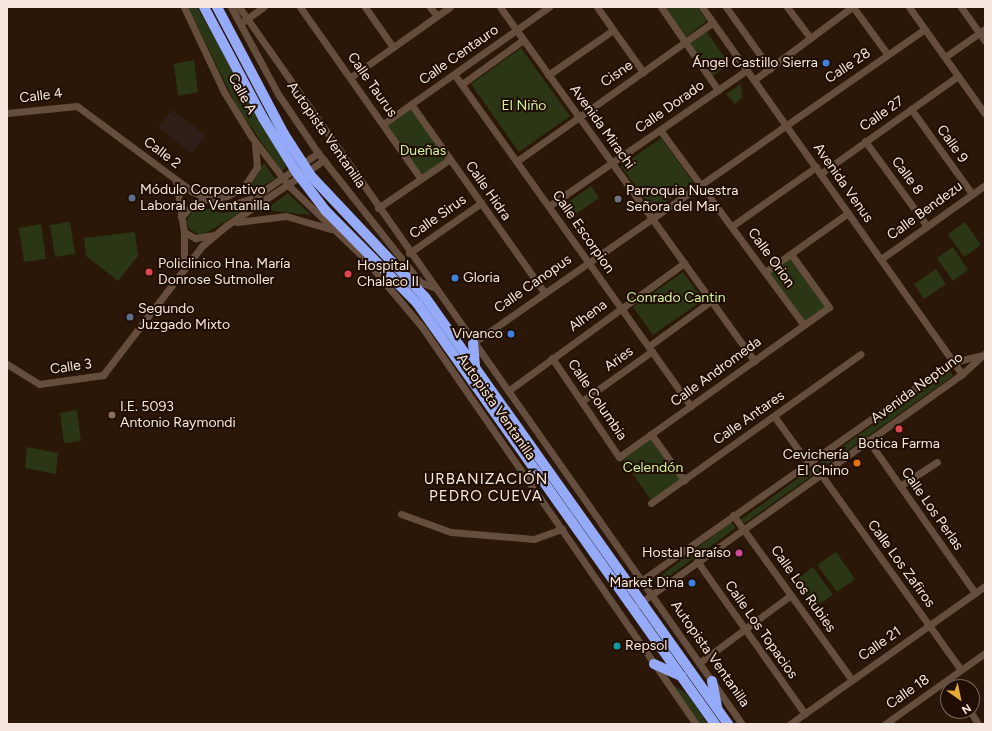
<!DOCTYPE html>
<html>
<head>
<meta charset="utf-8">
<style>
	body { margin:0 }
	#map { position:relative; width:992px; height:731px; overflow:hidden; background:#2a1708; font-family:Figtree,sans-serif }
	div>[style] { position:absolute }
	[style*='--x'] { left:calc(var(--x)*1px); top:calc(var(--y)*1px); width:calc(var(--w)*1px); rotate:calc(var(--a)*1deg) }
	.commercial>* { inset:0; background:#301e19 }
	.green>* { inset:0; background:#2b3616 }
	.minor>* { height:7px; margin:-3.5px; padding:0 3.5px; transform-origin:3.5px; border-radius:3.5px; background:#654e3e }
	.highway>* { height:10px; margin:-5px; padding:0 5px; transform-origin:5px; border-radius:5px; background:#95abfa }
	.dots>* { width:11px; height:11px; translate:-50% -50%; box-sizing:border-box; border:2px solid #200e02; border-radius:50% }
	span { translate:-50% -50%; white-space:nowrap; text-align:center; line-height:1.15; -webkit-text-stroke:4px #200e02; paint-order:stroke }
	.street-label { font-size:14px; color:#f5e7dd }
	.poi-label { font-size:14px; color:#f5e7dd }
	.right { translate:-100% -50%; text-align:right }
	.left { translate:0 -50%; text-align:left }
	.park-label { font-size:14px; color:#d2f39c }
	.neighbourhood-label { font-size:15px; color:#f5e7dd; letter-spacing:1px }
	.frame { position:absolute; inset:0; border:8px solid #f5e7dd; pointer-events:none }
	.north { position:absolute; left:940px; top:679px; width:40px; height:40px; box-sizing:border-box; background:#200e02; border:1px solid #75655a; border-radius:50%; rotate:147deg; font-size:11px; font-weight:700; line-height:16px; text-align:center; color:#f5e7dd }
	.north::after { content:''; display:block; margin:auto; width:14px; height:18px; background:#e6ac36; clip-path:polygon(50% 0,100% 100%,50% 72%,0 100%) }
</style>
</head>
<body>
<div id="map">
	<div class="commercial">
		<i style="clip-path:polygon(172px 110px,206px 135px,192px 153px,158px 128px)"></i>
	</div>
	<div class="green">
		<i style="clip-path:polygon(188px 7px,197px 7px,223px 51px,286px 166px,282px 171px,238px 109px)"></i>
		<i style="clip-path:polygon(665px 7px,697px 7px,707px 21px,686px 37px)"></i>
		<i style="clip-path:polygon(707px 32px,729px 64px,711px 77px,689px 45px)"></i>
		<i style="clip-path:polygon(521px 48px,570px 116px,519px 152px,471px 84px)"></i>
		<i style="clip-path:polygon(194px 60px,198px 92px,178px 96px,174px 64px)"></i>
		<i style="clip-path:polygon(741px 84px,742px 98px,735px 104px,726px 94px)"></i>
		<i style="clip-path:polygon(413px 106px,449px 157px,420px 177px,383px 124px)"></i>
		<i style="clip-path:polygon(661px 138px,693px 182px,653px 211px,621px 166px)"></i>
		<i style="clip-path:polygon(264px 163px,275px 179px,251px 192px,249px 190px)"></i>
		<i style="clip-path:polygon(591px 186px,599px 198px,576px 214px,568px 202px)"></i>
		<i style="clip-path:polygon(288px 193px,311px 215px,265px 210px)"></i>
		<i style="clip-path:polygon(202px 207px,221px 213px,245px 210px,204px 234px,198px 234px,188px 228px,187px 220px,194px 209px)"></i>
		<i style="clip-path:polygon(70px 222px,75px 254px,55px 257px,50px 225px)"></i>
		<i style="clip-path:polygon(965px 222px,981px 245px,964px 257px,948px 234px)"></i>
		<i style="clip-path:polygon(41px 224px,46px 259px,24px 262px,19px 228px)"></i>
		<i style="clip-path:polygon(135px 232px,138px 256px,118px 281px,86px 256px,84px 238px)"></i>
		<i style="clip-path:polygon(953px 247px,968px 270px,953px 281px,937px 258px)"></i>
		<i style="clip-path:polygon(791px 257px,826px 307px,804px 322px,769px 273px)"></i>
		<i style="clip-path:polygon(936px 269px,946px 284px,924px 299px,914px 284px)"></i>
		<i style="clip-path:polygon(683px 272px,703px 300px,653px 335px,633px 307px)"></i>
		<i style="clip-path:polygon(949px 370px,953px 376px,745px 523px,740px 520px)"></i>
		<i style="clip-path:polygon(77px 410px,81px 441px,64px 443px,60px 413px)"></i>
		<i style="clip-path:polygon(654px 436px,684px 477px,651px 500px,622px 458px)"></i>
		<i style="clip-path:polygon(27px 447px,58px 453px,56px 474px,25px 468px)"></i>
		<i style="clip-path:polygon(731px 522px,736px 528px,657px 585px,654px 581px)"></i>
		<i style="clip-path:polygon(836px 552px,855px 579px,837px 592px,817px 565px)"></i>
		<i style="clip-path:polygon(813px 567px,833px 595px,815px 607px,796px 580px)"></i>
		<i style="clip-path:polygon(672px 684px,687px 694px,708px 724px,700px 724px)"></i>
	</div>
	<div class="minor">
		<i style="--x:184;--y:7;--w:94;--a:64.8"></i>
		<i style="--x:224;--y:92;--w:52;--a:58.5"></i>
		<i style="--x:251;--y:136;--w:63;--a:52.8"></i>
		<i style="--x:289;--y:186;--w:105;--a:43.8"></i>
		<i style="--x:365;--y:259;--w:89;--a:50"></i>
		<i style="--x:422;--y:327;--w:482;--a:55.4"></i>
		<i style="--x:231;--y:7;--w:99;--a:61.6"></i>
		<i style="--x:278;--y:94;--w:71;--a:55.9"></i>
		<i style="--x:318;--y:153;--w:164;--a:51.7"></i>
		<i style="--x:420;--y:282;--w:14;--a:21"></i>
		<i style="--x:239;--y:7;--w:876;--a:54.95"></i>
		<i style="--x:300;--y:7;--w:210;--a:54.9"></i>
		<i style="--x:365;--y:7;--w:49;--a:55"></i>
		<i style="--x:430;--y:7;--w:11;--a:52"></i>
		<i style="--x:500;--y:7;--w:436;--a:54.3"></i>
		<i style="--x:597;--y:7;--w:80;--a:54.7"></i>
		<i style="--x:661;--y:7;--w:101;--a:55.5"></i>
		<i style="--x:702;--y:7;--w:450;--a:54.7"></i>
		<i style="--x:726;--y:7;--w:76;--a:54.6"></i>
		<i style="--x:787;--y:7;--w:39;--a:53"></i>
		<i style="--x:853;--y:7;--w:59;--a:53.9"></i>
		<i style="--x:909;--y:7;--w:131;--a:54.6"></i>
		<i style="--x:961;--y:7;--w:42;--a:54.8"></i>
		<i style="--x:244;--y:21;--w:24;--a:-36"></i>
		<i style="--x:945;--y:57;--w:49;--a:-35"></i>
		<i style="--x:454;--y:74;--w:408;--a:54.5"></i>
		<i style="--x:548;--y:75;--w:79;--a:-34.7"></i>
		<i style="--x:351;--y:77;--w:121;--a:-35.3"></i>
		<i style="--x:754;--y:80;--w:122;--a:-36.7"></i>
		<i style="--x:462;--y:84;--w:75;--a:-35.8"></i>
		<i style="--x:411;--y:104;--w:230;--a:54.7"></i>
		<i style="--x:911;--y:109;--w:105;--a:54.3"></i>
		<i style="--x:7;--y:113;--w:70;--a:-5.7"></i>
		<i style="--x:77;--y:106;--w:144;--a:36.6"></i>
		<i style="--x:193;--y:192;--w:37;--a:22"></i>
		<i style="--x:227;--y:206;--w:27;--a:-17"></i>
		<i style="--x:253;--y:198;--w:79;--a:-34.7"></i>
		<i style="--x:383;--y:124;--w:203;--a:-35.2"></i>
		<i style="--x:660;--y:130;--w:242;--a:53.6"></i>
		<i style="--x:865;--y:141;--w:105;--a:53.9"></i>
		<i style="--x:517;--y:161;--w:240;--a:-35.3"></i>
		<i style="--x:820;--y:174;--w:169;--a:-35.4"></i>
		<i style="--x:176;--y:180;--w:53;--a:81.3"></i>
		<i style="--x:184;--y:232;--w:35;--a:90"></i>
		<i style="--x:549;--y:206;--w:240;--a:-34.5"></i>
		<i style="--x:378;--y:208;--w:87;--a:-34.2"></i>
		<i style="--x:181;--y:217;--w:22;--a:-47"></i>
		<i style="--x:196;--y:201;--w:31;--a:-9"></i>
		<i style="--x:227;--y:196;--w:19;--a:-28"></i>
		<i style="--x:244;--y:187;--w:24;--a:-57"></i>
		<i style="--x:257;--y:167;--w:24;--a:-95"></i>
		<i style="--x:237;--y:222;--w:49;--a:-7"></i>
		<i style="--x:286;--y:216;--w:47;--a:16.1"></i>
		<i style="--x:732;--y:226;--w:103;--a:-35.1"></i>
		<i style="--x:184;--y:232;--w:13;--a:29"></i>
		<i style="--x:195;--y:238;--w:18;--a:-9"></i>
		<i style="--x:409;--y:253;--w:88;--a:-34.8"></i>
		<i style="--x:881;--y:259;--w:128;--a:-35.4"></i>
		<i style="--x:765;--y:272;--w:102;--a:-35.4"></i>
		<i style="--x:473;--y:343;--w:550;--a:-34.79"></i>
		<i style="--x:649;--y:346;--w:77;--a:-36"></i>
		<i style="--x:552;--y:358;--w:120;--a:55.9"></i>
		<i style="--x:619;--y:457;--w:258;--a:-35.5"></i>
		<i style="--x:829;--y:307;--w:65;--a:-125.6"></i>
		<i style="--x:7;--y:364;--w:38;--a:32"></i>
		<i style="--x:39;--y:384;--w:65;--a:-8"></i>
		<i style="--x:103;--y:375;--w:163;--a:-52.5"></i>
		<i style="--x:202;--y:246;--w:33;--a:-40"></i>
		<i style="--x:227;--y:225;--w:117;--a:-33.8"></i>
		<i style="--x:508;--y:391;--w:218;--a:-36"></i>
		<i style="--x:582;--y:401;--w:86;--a:-35.5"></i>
		<i style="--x:774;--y:416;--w:57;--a:54.3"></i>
		<i style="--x:651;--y:434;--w:57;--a:54.3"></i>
		<i style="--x:868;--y:440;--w:187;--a:55"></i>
		<i style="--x:820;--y:473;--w:242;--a:54.4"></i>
		<i style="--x:900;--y:486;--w:44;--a:-33"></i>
		<i style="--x:651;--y:503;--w:257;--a:-35.4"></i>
		<i style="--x:401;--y:514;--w:53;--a:19.8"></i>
		<i style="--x:451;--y:532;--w:83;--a:4.8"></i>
		<i style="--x:534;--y:539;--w:30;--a:-20"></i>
		<i style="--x:733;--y:515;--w:203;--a:54.2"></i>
		<i style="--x:697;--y:561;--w:187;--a:54.8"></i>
		<i style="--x:628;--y:590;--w:397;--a:-35.1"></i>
		<i style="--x:953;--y:362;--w:28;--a:-13"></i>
		<i style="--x:633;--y:608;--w:404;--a:-35.4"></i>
		<i style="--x:962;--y:374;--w:31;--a:-42"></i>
		<i style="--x:699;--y:663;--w:114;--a:-36.5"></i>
		<i style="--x:949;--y:679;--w:9;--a:58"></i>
		<i style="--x:970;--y:711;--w:15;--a:58"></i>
		<i style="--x:790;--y:724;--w:239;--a:-35.3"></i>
		<i style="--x:885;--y:724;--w:123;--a:-35.4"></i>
	</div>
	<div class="highway">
		<i style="--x:204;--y:7;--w:126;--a:62"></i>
		<i style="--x:263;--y:118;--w:65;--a:58.3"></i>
		<i style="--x:297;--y:173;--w:48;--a:52.7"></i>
		<i style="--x:326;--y:211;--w:129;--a:45.3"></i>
		<i style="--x:417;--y:303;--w:516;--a:54.71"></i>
		<i style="--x:217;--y:7;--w:144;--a:62.2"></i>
		<i style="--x:284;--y:134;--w:50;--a:57.3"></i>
		<i style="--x:311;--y:176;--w:166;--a:46.7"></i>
		<i style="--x:425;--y:297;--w:524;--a:54.64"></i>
		<i style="--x:473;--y:343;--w:23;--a:85"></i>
		<i style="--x:654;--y:664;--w:30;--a:24"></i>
		<i style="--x:712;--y:681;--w:25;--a:79"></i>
	</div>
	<div class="dots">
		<i style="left:826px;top:63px;background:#3f7fe0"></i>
		<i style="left:132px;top:198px;background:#5c6f8a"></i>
		<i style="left:618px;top:199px;background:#6b7280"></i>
		<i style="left:149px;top:272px;background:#e0444e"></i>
		<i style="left:348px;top:274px;background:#e0444e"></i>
		<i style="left:455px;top:278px;background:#3f7fe0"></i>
		<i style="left:130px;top:317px;background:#5c6f8a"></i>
		<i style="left:511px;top:334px;background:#3f7fe0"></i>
		<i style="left:112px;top:415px;background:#8d6e63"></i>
		<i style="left:899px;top:429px;background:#e0444e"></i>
		<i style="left:857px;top:463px;background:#e8710a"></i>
		<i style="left:739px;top:553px;background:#d1479c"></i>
		<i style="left:692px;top:583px;background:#3f7fe0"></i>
		<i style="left:617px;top:646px;background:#0f9aa8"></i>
	</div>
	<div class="street-label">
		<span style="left:459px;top:55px;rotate:-35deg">Calle Centauro</span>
		<span style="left:848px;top:66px;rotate:-34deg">Calle 28</span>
		<span style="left:617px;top:74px;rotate:-35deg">Cisne</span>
		<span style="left:372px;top:85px;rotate:55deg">Calle Taurus</span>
		<span style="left:242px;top:94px;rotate:61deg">Calle A</span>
		<span style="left:41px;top:96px;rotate:-7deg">Calle 4</span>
		<span style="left:670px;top:107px;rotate:-35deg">Calle Dorado</span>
		<span style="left:882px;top:114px;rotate:-35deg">Calle 27</span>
		<span style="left:602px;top:127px;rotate:54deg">Avenida Mirachi</span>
		<span style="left:326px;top:135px;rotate:55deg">Autopista Ventanilla</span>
		<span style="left:952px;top:144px;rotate:55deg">Calle 9</span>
		<span style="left:162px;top:153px;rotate:37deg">Calle 2</span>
		<span style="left:907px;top:176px;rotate:54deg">Calle 8</span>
		<span style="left:843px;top:183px;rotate:55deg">Avenida Venus</span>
		<span style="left:488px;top:191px;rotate:55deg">Calle Hidra</span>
		<span style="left:925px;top:211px;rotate:-36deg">Calle Bendezu</span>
		<span style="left:438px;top:217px;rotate:-35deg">Calle Sirus</span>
		<span style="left:583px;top:232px;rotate:55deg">Calle Escorpion</span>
		<span style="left:771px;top:258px;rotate:54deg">Calle Orion</span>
		<span style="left:533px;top:284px;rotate:-35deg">Calle Canopus</span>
		<span style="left:588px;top:316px;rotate:-36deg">Alhena</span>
		<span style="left:619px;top:359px;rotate:-36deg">Aries</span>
		<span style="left:71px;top:367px;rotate:-8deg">Calle 3</span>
		<span style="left:716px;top:372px;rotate:-36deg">Calle Andromeda</span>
		<span style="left:917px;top:388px;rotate:-36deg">Avenida Neptuno</span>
		<span style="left:597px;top:400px;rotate:56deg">Calle Columbia</span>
		<span style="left:496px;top:407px;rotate:55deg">Autopista Ventanilla</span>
		<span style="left:749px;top:418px;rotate:-35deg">Calle Antares</span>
		<span style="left:932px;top:509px;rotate:55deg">Calle Los Perlas</span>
		<span style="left:901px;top:564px;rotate:54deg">Calle Los Zafiros</span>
		<span style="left:803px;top:589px;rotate:55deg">Calle Los Rubies</span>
		<span style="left:761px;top:630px;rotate:55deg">Calle Los Topacios</span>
		<span style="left:880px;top:644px;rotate:-35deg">Calle 21</span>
		<span style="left:710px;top:654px;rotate:55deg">Autopista Ventanilla</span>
		<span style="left:908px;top:692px;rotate:-35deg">Calle 18</span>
	</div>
	<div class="poi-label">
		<span class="right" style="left:818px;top:63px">Ángel Castillo Sierra</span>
		<span class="left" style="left:140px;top:198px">Módulo Corporativo<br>Laboral de Ventanilla</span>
		<span class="left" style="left:626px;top:199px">Parroquia Nuestra<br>Señora del Mar</span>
		<span class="left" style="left:158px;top:272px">Policlinico Hna. María<br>Donrose Sutmoller</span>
		<span class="left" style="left:357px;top:274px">Hospital<br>Chalaco II</span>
		<span class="left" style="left:463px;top:278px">Gloria</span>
		<span class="left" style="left:138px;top:317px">Segundo<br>Juzgado Mixto</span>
		<span class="right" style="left:503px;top:334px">Vivanco</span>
		<span class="left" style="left:120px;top:415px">I.E. 5093<br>Antonio Raymondi</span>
		<span style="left:899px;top:444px">Botica Farma</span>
		<span class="right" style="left:849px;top:463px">Cevichería<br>El Chino</span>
		<span class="right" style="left:731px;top:553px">Hostal Paraíso</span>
		<span class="right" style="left:684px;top:583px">Market Dina</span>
		<span class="left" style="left:625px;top:646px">Repsol</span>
	</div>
	<div class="park-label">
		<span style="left:524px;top:106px">El Niño</span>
		<span style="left:423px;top:151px">Dueñas</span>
		<span style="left:676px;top:298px">Conrado Cantin</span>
		<span style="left:653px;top:468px">Celendón</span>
	</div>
	<div class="neighbourhood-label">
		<span style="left:486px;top:488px">URBANIZACIÓN<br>PEDRO CUEVA</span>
	</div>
	<div class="frame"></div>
	<div class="north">N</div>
</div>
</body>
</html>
